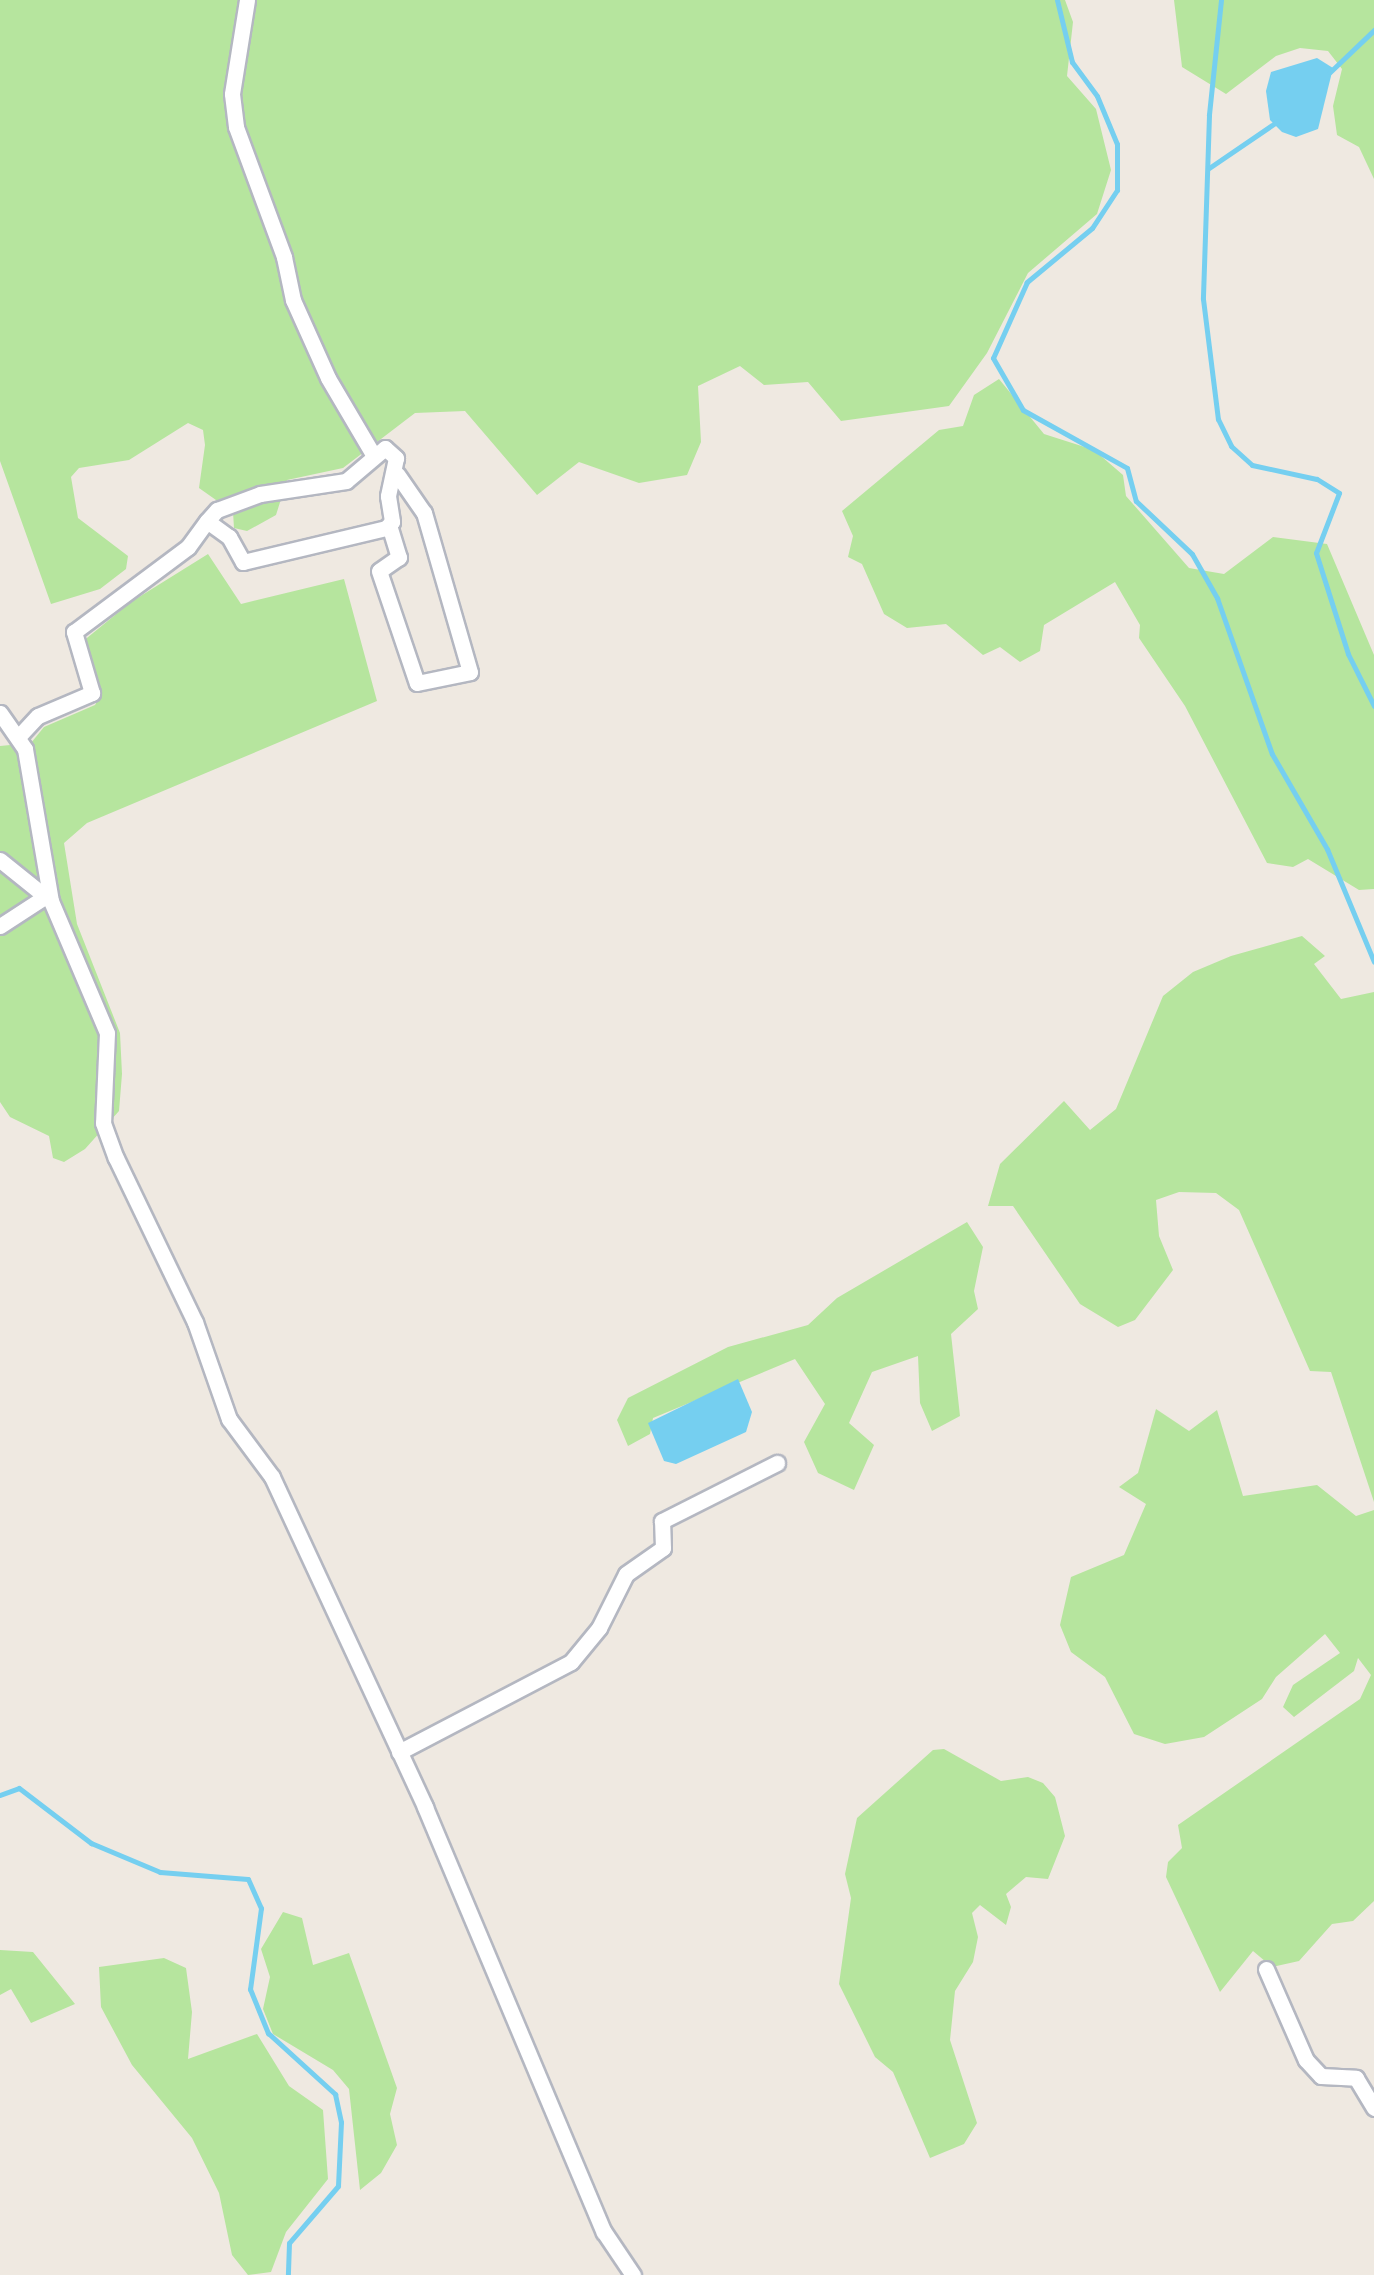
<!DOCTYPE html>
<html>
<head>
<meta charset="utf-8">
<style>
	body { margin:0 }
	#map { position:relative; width:1374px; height:2275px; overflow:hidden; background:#efe9e1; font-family:Commissioner,sans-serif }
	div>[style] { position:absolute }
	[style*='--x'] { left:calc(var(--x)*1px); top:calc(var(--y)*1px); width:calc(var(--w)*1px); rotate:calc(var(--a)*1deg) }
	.green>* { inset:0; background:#b6e59e }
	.water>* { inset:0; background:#75cff0 }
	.stream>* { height:5px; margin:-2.5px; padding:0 2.5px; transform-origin:2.5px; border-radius:2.5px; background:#75cff0 }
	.roads { filter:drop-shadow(2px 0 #b4b7c1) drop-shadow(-2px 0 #b4b7c1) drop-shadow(0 2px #b4b7c1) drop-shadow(0 -2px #b4b7c1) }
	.street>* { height:15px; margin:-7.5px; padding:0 7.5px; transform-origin:7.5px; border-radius:7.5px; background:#fff }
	span { translate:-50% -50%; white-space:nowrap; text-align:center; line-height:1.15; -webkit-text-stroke:10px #fff; paint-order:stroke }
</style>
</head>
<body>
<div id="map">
	<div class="green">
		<i style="clip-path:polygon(0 0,1065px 0,1073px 22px,1067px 76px,1096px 109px,1111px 170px,1097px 214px,1028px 273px,987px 353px,949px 406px,841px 421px,808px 382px,764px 385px,740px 366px,698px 386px,701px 442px,687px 475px,639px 483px,579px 462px,537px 495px,465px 411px,415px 413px,343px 468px,287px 480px,276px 515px,247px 531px,234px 528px,233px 512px,199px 488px,205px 445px,203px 430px,188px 423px,129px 460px,79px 468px,71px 477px,78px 518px,128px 556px,126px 569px,100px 589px,51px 604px,0 461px)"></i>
		<i style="clip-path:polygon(1174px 0,1374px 0,1374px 179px,1359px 147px,1337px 135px,1333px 106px,1342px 69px,1328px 51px,1300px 48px,1276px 56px,1226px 94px,1182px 67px)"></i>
		<i style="clip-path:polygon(999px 379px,1044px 434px,1094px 450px,1123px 475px,1126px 496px,1189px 568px,1224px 574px,1273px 537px,1327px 544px,1374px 655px,1374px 889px,1359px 890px,1308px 859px,1293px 867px,1267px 863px,1185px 706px,1139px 638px,1140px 625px,1115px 582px,1044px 625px,1040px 651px,1020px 662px,1000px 647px,983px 655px,946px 624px,907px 628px,884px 614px,862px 564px,848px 557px,853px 536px,842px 511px,939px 430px,963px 426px,974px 395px)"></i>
		<i style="clip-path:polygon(208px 554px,241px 604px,344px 579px,377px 701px,87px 823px,64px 843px,77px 924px,120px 1033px,122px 1074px,119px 1111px,85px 1149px,64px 1162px,53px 1158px,49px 1136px,10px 1117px,0 1102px,0 746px,31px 743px,44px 727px,95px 705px,102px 693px,82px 642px,131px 602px)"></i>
		<i style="clip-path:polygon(1302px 936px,1325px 956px,1314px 964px,1341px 999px,1374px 992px,1374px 1502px,1331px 1372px,1310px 1371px,1239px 1210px,1216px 1193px,1179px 1192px,1156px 1200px,1159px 1236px,1173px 1270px,1135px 1320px,1118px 1327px,1080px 1304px,1013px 1206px,988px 1206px,1000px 1164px,1064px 1101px,1090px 1130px,1116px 1109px,1163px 996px,1193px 972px,1231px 956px)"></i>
		<i style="clip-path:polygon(967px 1222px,983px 1247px,974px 1291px,978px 1309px,951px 1334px,960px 1416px,932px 1431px,920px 1403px,918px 1356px,872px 1372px,849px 1423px,874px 1445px,854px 1490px,818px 1473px,804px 1442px,825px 1404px,795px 1359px,653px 1418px,650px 1434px,628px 1446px,617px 1420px,628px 1398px,728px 1347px,808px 1325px,837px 1298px)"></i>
		<i style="clip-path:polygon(1156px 1409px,1189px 1431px,1217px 1410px,1243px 1496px,1317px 1485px,1356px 1516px,1374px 1510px,1374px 1901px,1353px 1921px,1332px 1924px,1299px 1961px,1272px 1967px,1253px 1951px,1220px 1992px,1166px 1877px,1168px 1862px,1182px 1848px,1178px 1825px,1360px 1699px,1371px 1675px,1358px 1658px,1354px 1671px,1294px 1717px,1283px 1707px,1293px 1685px,1340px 1653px,1325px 1634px,1276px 1677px,1262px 1699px,1204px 1737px,1165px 1744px,1134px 1734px,1105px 1677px,1071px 1652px,1060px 1625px,1071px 1577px,1124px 1555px,1146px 1504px,1119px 1487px,1138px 1473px)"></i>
		<i style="clip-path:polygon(944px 1749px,1001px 1781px,1028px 1777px,1043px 1783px,1055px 1797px,1065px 1836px,1048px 1879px,1026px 1877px,1006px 1894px,1011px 1907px,1006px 1925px,980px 1905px,972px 1913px,978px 1937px,973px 1962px,955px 1991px,950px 2040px,977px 2123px,964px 2144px,930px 2158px,893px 2072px,875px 2057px,839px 1984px,851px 1898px,845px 1874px,857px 1818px,933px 1750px)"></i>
		<i style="clip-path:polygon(283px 1912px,302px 1918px,313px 1965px,349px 1953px,397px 2088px,390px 2114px,397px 2145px,381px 2173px,360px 2190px,349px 2089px,333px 2070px,273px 2034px,263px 2009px,270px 1977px,261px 1949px)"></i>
		<i style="clip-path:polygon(0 1950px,33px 1952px,75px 2004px,31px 2023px,11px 1989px,0 1995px)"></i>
		<i style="clip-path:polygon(164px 1958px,186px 1968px,192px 2012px,188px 2059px,257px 2034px,289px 2086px,323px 2110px,328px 2179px,286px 2232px,271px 2272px,248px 2275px,232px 2255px,219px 2193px,192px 2138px,132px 2065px,101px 2007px,99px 1967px)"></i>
	</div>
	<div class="water">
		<i style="clip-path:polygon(1317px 58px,1333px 68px,1318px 129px,1296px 137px,1282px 132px,1270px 120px,1266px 91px,1271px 72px)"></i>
		<i style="clip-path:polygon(738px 1379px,752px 1412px,746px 1432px,676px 1464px,664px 1461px,648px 1423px)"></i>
	</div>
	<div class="stream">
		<i style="--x:1057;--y:0;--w:64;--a:76.4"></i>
		<i style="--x:1072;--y:62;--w:42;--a:53.7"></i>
		<i style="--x:1097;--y:96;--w:52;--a:67.4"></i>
		<i style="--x:1117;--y:144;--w:46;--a:90"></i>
		<i style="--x:1117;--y:190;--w:45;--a:123.3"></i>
		<i style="--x:1092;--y:228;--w:85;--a:140.3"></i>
		<i style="--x:1027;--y:282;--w:83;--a:114.1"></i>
		<i style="--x:993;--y:358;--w:60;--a:60"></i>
		<i style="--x:1023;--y:410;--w:119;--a:29.1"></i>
		<i style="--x:1127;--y:468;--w:34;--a:75"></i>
		<i style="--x:1136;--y:501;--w:77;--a:43.4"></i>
		<i style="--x:1192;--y:554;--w:51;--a:60.4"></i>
		<i style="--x:1217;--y:598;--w:165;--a:70.6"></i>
		<i style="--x:1272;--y:754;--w:110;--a:59.9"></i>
		<i style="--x:1327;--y:849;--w:122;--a:67.4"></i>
		<i style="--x:1221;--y:0;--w:116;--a:96"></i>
		<i style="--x:1209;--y:115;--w:184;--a:91.9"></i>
		<i style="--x:1203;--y:299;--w:121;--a:82.9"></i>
		<i style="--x:1218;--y:419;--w:30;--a:64"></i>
		<i style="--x:1231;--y:446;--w:28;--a:42"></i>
		<i style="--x:1252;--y:465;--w:66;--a:12.2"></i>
		<i style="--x:1317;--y:479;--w:26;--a:32"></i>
		<i style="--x:1339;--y:493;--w:64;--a:111"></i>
		<i style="--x:1316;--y:553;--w:106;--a:72.4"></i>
		<i style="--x:1348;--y:654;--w:58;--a:63.4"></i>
		<i style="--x:1330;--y:72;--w:61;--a:-43.7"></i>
		<i style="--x:1209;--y:168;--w:83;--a:-34.3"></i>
		<i style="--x:0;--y:1795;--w:20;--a:-20"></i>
		<i style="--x:19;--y:1788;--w:91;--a:37.4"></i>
		<i style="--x:91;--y:1843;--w:75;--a:22.8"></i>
		<i style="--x:160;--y:1872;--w:88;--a:4.5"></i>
		<i style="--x:248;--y:1879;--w:32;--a:66"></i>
		<i style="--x:261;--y:1908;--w:82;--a:97.7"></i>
		<i style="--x:250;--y:1989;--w:48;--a:67.8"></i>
		<i style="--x:268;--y:2033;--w:91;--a:42.3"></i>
		<i style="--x:335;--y:2094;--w:29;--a:78"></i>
		<i style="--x:341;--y:2122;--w:64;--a:92.7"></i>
		<i style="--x:338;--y:2186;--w:75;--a:130.7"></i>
		<i style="--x:289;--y:2243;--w:32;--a:92"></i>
	</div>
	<div class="roads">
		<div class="street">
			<i style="--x:247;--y:0;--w:95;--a:99.1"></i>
			<i style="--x:232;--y:94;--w:33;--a:83"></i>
			<i style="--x:236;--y:127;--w:139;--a:69.7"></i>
			<i style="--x:284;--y:257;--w:44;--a:78.2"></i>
			<i style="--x:293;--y:300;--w:85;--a:65.8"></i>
			<i style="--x:328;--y:378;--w:91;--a:59.5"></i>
			<i style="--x:389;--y:525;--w:34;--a:73"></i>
			<i style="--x:399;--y:557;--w:24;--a:145"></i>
			<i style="--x:379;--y:571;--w:118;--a:71.3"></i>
			<i style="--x:417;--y:683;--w:54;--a:-11.7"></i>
			<i style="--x:470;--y:672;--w:166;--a:-106.1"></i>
			<i style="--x:424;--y:513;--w:47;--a:-124.7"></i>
			<i style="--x:0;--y:713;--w:44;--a:55.2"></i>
			<i style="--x:25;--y:749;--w:154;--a:80.3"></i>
			<i style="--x:51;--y:901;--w:143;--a:67"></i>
			<i style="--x:107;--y:1033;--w:90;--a:92.5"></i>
			<i style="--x:103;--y:1123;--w:37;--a:70"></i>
			<i style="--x:116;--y:1158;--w:182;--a:64.3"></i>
			<i style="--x:195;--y:1322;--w:103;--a:70.7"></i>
			<i style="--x:229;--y:1419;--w:72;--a:53.4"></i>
			<i style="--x:272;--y:1477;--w:364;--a:65.1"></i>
			<i style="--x:425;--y:1807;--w:461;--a:67.2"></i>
			<i style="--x:604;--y:2232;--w:52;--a:56"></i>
			<i style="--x:20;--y:735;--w:26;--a:-47"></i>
			<i style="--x:38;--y:716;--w:59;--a:-23.1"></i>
			<i style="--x:92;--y:693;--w:64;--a:-106.4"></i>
			<i style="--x:74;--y:632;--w:142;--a:-36.7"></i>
			<i style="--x:188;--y:547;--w:32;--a:-54"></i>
			<i style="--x:207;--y:521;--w:15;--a:-48"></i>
			<i style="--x:217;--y:510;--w:46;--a:-20.4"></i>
			<i style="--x:260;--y:494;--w:87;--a:-8.6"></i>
			<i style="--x:346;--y:481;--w:51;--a:-40.2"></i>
			<i style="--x:385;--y:448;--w:15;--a:42"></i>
			<i style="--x:396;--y:458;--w:39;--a:102"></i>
			<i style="--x:388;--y:496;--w:26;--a:81"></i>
			<i style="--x:392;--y:522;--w:8;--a:135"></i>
			<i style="--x:386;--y:528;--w:147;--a:166.6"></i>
			<i style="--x:243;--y:562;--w:29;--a:-119"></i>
			<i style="--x:229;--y:537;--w:27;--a:-144"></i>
			<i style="--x:0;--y:860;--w:65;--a:38.8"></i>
			<i style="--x:0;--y:926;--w:55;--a:-33.1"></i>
			<i style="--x:399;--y:1752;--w:194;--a:-27.6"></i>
			<i style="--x:571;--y:1662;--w:44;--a:-50.5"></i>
			<i style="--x:599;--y:1628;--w:60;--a:-63.4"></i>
			<i style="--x:626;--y:1574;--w:45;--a:-35.1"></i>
			<i style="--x:663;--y:1548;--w:27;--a:-92"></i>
			<i style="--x:662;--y:1521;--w:129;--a:-26.8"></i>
			<i style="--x:1266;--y:1969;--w:99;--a:66.3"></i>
			<i style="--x:1306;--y:2060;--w:22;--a:47"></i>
			<i style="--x:1321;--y:2076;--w:35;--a:3"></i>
			<i style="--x:1356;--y:2078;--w:35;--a:59"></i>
		</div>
	</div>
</div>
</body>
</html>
